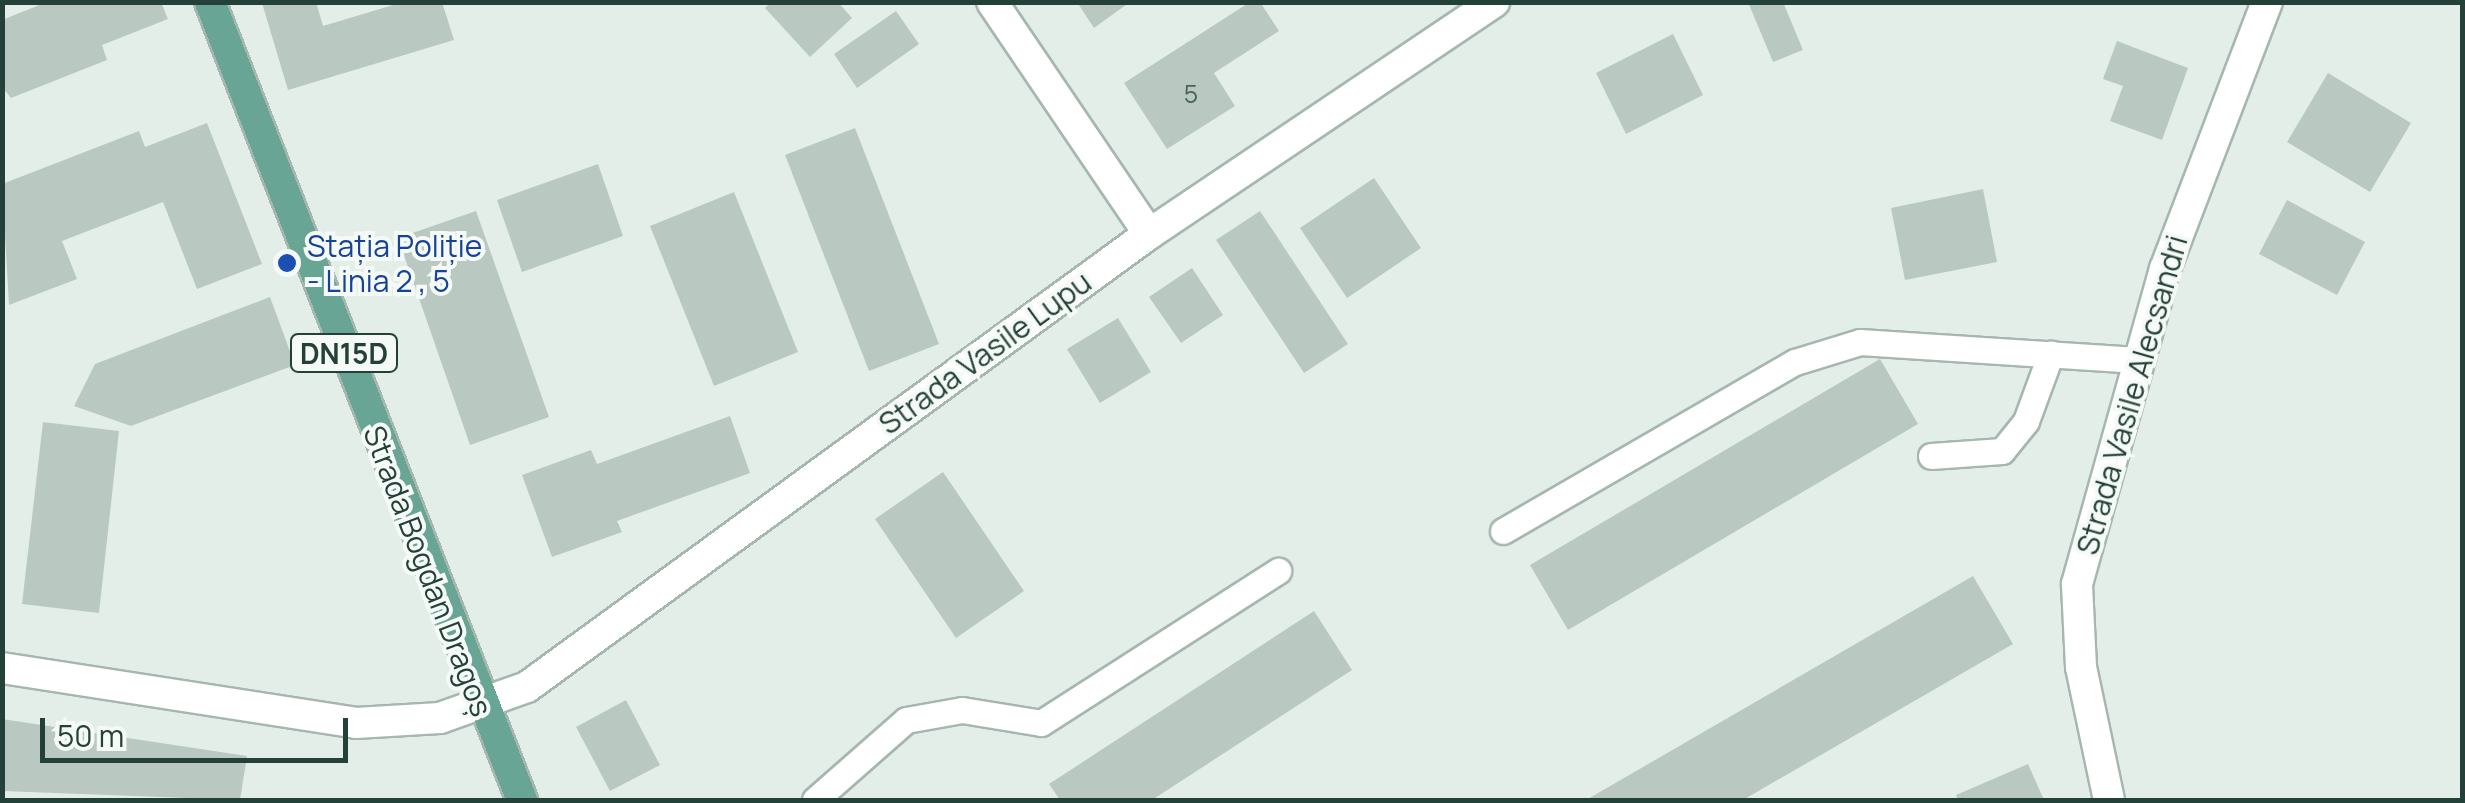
<!DOCTYPE html>
<html>
<head>
<meta charset="utf-8">
<style>
	body { margin:0 }
	#map { position:relative; width:2465px; height:803px; overflow:hidden; background:#e4eee9; font-family:Manrope,sans-serif }
	div>[style] { position:absolute }
	[style*='--x'] { left:calc(var(--x)*1px); top:calc(var(--y)*1px); width:calc(var(--w)*1px); rotate:calc(var(--a)*1deg) }
	.building>* { inset:0; background:#b9c9c2 }
	.roads { filter:drop-shadow(2px 0 #a6b7b0) drop-shadow(-2px 0 #a6b7b0) drop-shadow(0 2px #a6b7b0) drop-shadow(0 -2px #a6b7b0) }
	.lane>* { height:25px; margin:-12.5px; padding:0 12.5px; transform-origin:12.5px; border-radius:12.5px; background:#fff }
	.street>* { height:30px; margin:-15px; padding:0 15px; transform-origin:15px; border-radius:15px; background:#fff }
	.primary>* { height:30px; margin:-15px; padding:0 15px; transform-origin:15px; border-radius:15px; background:#68a594 }
	.dots>* { width:28px; height:28px; translate:-50% -50%; box-sizing:border-box; border:5px solid #f5faf7; border-radius:50% }
	span { translate:-50% -50%; white-space:nowrap; text-align:center; line-height:1.15; -webkit-text-stroke:8px #f5faf7; paint-order:stroke }
	.number-label { font-size:25px; color:#48635a }
	.number-label span { -webkit-text-stroke-width:0 }
	.shield-label span { padding:2px 8px; background:#f5faf7; border:2px solid; border-radius:8px; -webkit-text-stroke-width:0 }
	.shield-label { font-size:28px; color:#234138; font-weight:700 }
	.transit-label { font-size:30px; color:#164399 }
	.left { translate:0 -50%; text-align:left }
	.street-label { font-size:30px; color:#234138 }
	.frame { position:absolute; inset:0; border:5px solid #234138; pointer-events:none }
	.scale { position:absolute; left:40px; top:718px; width:308px; height:45px; box-sizing:border-box; border:5px solid #234138; border-top:0; padding-left:12px; font-size:30px; line-height:35px; white-space:nowrap; color:#234138; -webkit-text-stroke:8px #f5faf7; paint-order:stroke }
</style>
</head>
<body>
<div id="map">
	<div class="building">
		<i style="clip-path:polygon(47px 2px,161px 2px,168px 19px,102px 45px,107px 60px,11px 98px,2px 87px,2px 20px)"></i>
		<i style="clip-path:polygon(316px 2px,323px 26px,403px 2px,442px 2px,454px 40px,288px 90px,262px 3px)"></i>
		<i style="clip-path:polygon(771px 2px,838px 2px,852px 18px,810px 57px,765px 8px)"></i>
		<i style="clip-path:polygon(1077px 2px,1130px 2px,1094px 28px)"></i>
		<i style="clip-path:polygon(1250px 2px,1260px 2px,1279px 31px,1214px 73px,1235px 106px,1167px 149px,1124px 83px)"></i>
		<i style="clip-path:polygon(1748px 2px,1783px 2px,1803px 50px,1773px 62px)"></i>
		<i style="clip-path:polygon(896px 11px,919px 44px,857px 88px,834px 54px)"></i>
		<i style="clip-path:polygon(1673px 34px,1703px 95px,1626px 134px,1596px 73px)"></i>
		<i style="clip-path:polygon(2117px 41px,2188px 68px,2162px 140px,2110px 121px,2123px 86px,2103px 79px)"></i>
		<i style="clip-path:polygon(2328px 73px,2411px 123px,2370px 192px,2287px 142px)"></i>
		<i style="clip-path:polygon(207px 123px,262px 264px,197px 289px,163px 202px,62px 241px,77px 279px,9px 305px,2px 184px,139px 131px,145px 147px)"></i>
		<i style="clip-path:polygon(855px 128px,939px 344px,869px 371px,785px 155px)"></i>
		<i style="clip-path:polygon(598px 164px,623px 236px,522px 272px,497px 200px)"></i>
		<i style="clip-path:polygon(1374px 178px,1421px 248px,1347px 298px,1300px 228px)"></i>
		<i style="clip-path:polygon(1983px 189px,1997px 262px,1905px 280px,1891px 208px)"></i>
		<i style="clip-path:polygon(734px 192px,798px 352px,714px 386px,650px 226px)"></i>
		<i style="clip-path:polygon(2287px 200px,2365px 242px,2337px 295px,2259px 254px)"></i>
		<i style="clip-path:polygon(476px 211px,549px 417px,470px 445px,398px 238px)"></i>
		<i style="clip-path:polygon(1260px 211px,1348px 344px,1304px 373px,1216px 240px)"></i>
		<i style="clip-path:polygon(1192px 268px,1223px 315px,1181px 343px,1149px 297px)"></i>
		<i style="clip-path:polygon(270px 297px,295px 365px,131px 426px,74px 406px,95px 364px)"></i>
		<i style="clip-path:polygon(1118px 318px,1151px 372px,1100px 403px,1067px 349px)"></i>
		<i style="clip-path:polygon(1880px 359px,1918px 424px,1568px 630px,1530px 565px)"></i>
		<i style="clip-path:polygon(730px 416px,750px 473px,617px 521px,622px 532px,552px 557px,522px 475px,591px 450px,597px 464px)"></i>
		<i style="clip-path:polygon(43px 422px,119px 431px,99px 613px,22px 604px)"></i>
		<i style="clip-path:polygon(943px 472px,1024px 591px,956px 638px,875px 519px)"></i>
		<i style="clip-path:polygon(1973px 576px,2013px 644px,1743px 800px,1586px 800px)"></i>
		<i style="clip-path:polygon(1314px 611px,1352px 670px,1152px 800px,1060px 800px,1049px 784px)"></i>
		<i style="clip-path:polygon(626px 700px,660px 765px,610px 791px,576px 727px)"></i>
		<i style="clip-path:polygon(2px 719px,247px 756px,240px 800px,2px 791px)"></i>
		<i style="clip-path:polygon(2028px 764px,2044px 800px,1958px 800px,1956px 795px)"></i>
	</div>
	<div class="roads">
		<div class="lane">
			<i style="--x:1931;--y:456;--w:71;--a:-4"></i>
			<i style="--x:2002;--y:451;--w:38;--a:-51"></i>
			<i style="--x:2026;--y:421;--w:72;--a:-69.8"></i>
			<i style="--x:1503;--y:531;--w:337;--a:-30.1"></i>
			<i style="--x:1795;--y:362;--w:68;--a:-17.1"></i>
			<i style="--x:1860;--y:342;--w:278;--a:3.7"></i>
			<i style="--x:815;--y:800;--w:121;--a:-41.3"></i>
			<i style="--x:906;--y:720;--w:57;--a:-10.1"></i>
			<i style="--x:962;--y:710;--w:80;--a:9.3"></i>
			<i style="--x:1041;--y:723;--w:282;--a:-32.7"></i>
		</div>
		<div class="street">
			<i style="--x:992;--y:2;--w:280;--a:55.9"></i>
			<i style="--x:2;--y:668;--w:358;--a:8.8"></i>
			<i style="--x:356;--y:723;--w:84;--a:-3.4"></i>
			<i style="--x:440;--y:718;--w:92;--a:-19.6"></i>
			<i style="--x:527;--y:687;--w:769;--a:-36.07"></i>
			<i style="--x:1149;--y:234;--w:416;--a:-33.9"></i>
			<i style="--x:2109;--y:800;--w:136;--a:-101.9"></i>
			<i style="--x:2081;--y:667;--w:83;--a:-92.8"></i>
			<i style="--x:2077;--y:584;--w:327;--a:-74.4"></i>
			<i style="--x:2165;--y:269;--w:286;--a:-69.1"></i>
		</div>
		<div class="primary">
			<i style="--x:210;--y:2;--w:857;--a:68.65"></i>
		</div>
	</div>
	<div class="dots">
		<i style="left:287px;top:263px;background:#1a4fb4"></i>
	</div>
	<div class="number-label">
		<span style="left:1191px;top:94px">5</span>
	</div>
	<div class="shield-label">
		<span style="left:344px;top:353px">DN15D</span>
	</div>
	<div class="transit-label">
		<span class="left" style="left:307px;top:263px">Stația Poliție<br>- Linia 2 , 5</span>
	</div>
	<div class="street-label">
		<span style="left:985px;top:353px;rotate:-36deg">Strada Vasile Lupu</span>
		<span style="left:2132px;top:395px;rotate:-74deg">Strada Vasile Alecsandri</span>
		<span style="left:428px;top:571px;rotate:69deg">Strada Bogdan Dragoș</span>
	</div>
	<div class="frame"></div>
	<div class="scale">50 m</div>
</div>
</body>
</html>
